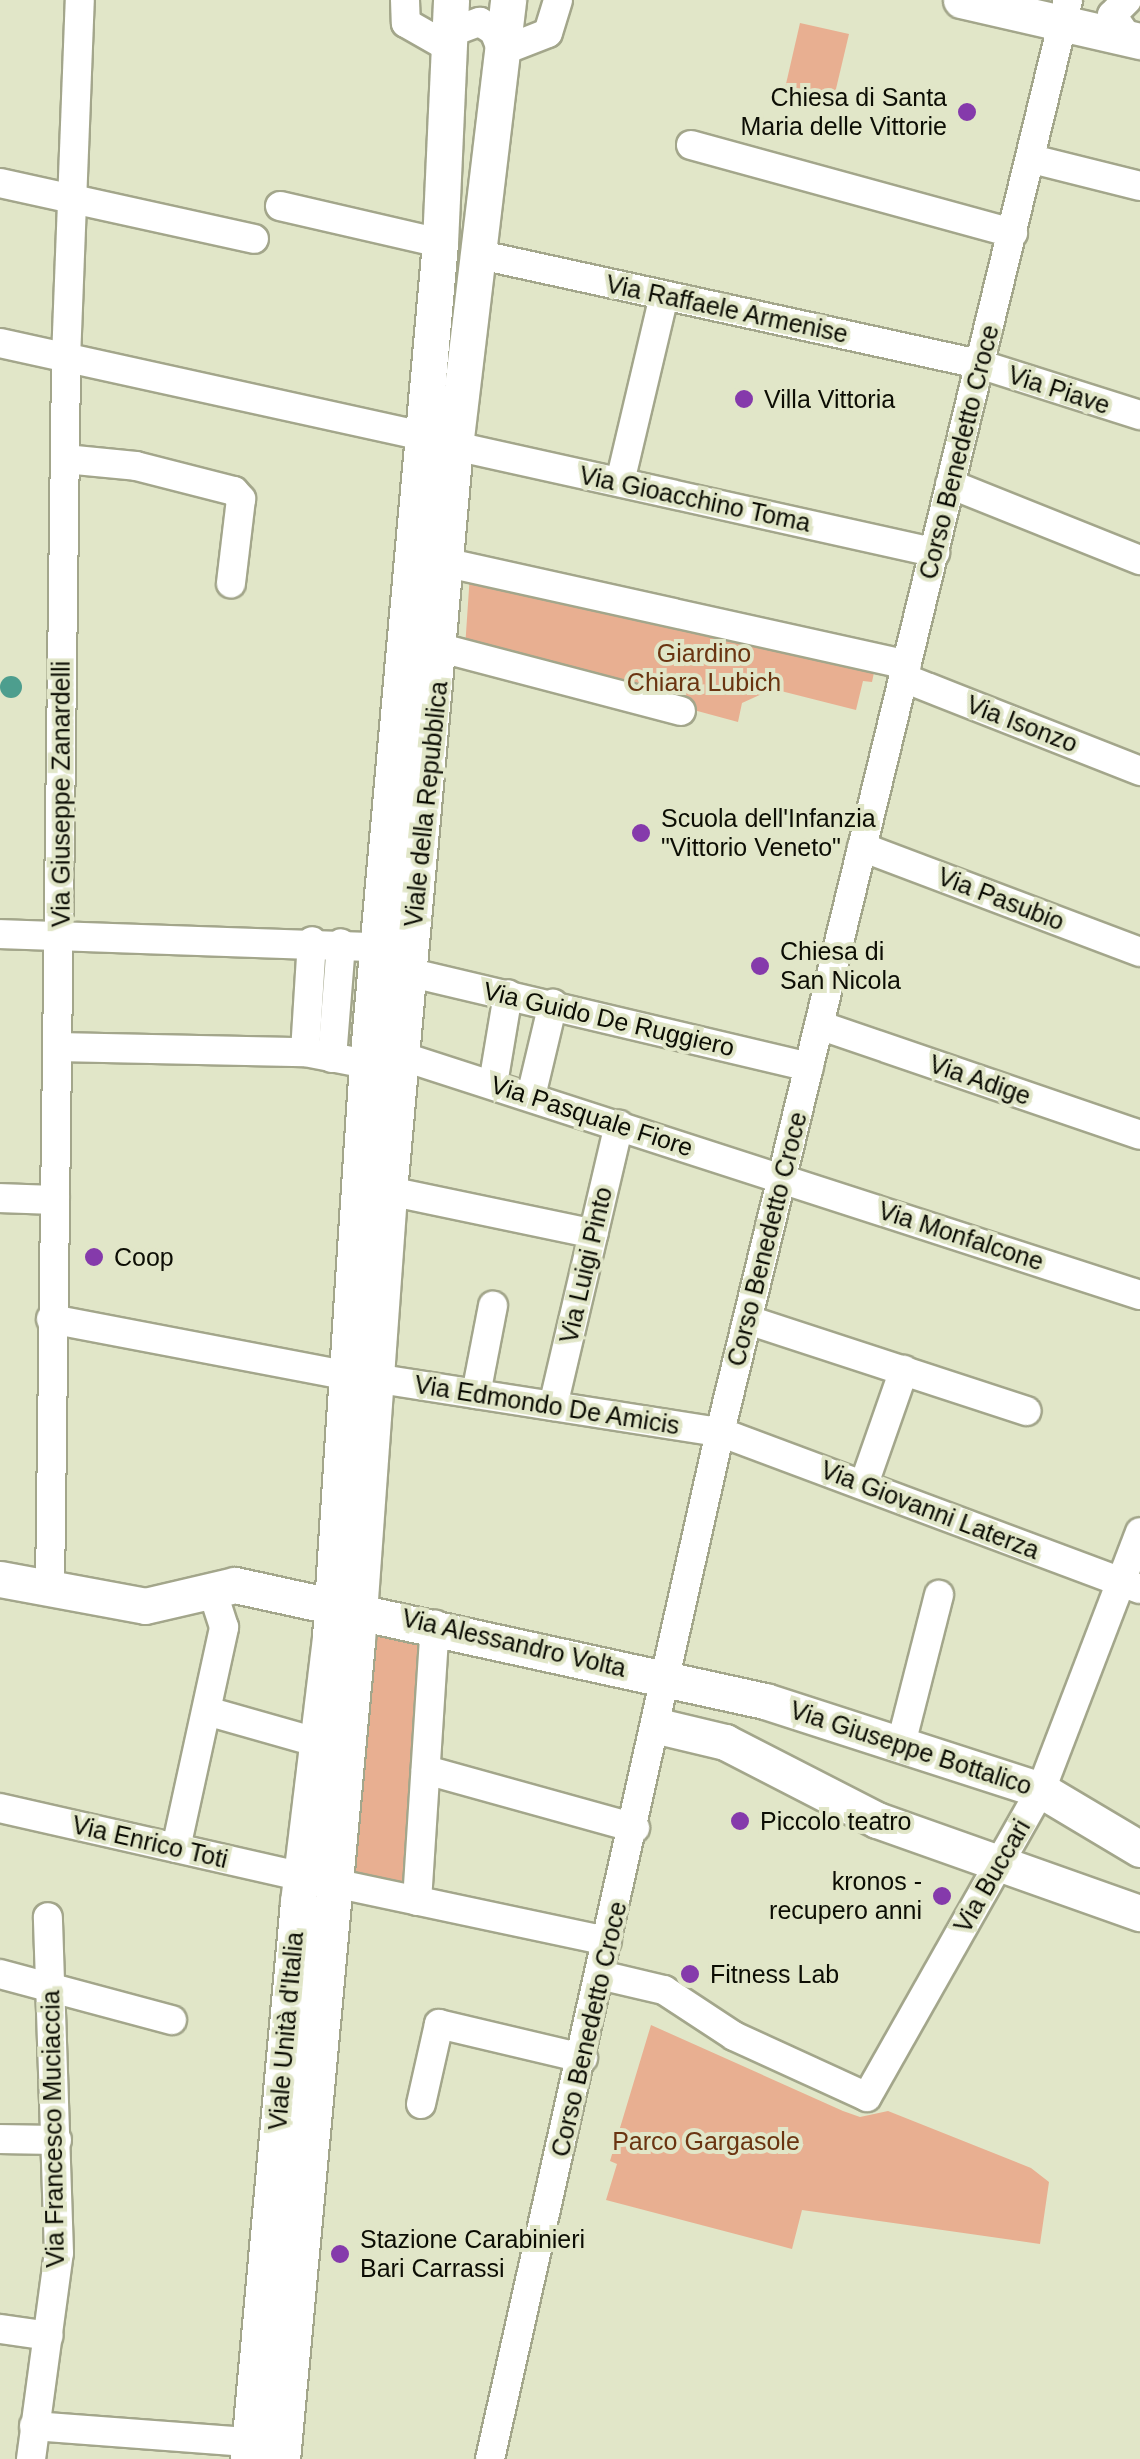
<!DOCTYPE html>
<html>
<head>
<meta charset="utf-8">
<style>
	body { margin:0 }
	#map { position:relative; width:1140px; height:2459px; overflow:hidden; background:#e1e6c8; font-family:Helvetica,sans-serif }
	div>[style] { position:absolute }
	[style*='--x'] { left:calc(var(--x)*1px); top:calc(var(--y)*1px); width:calc(var(--w)*1px); rotate:calc(var(--a)*1deg) }
	.green>* { inset:0; background:#e8af91 }
	.water>* { inset:0; background:#4d9e8e }
	.round { border-radius:50% }
	.roads { filter:drop-shadow(2px 0 #a3a68b) drop-shadow(-2px 0 #a3a68b) drop-shadow(0 2px #a3a68b) drop-shadow(0 -2px #a3a68b) }
	.minor>* { height:28px; margin:-14px; padding:0 14px; transform-origin:14px; border-radius:14px; background:#fff }
	.major>* { height:35px; margin:-17.5px; padding:0 17.5px; transform-origin:17.5px; border-radius:17.5px; background:#fff }
	.dots>* { width:28px; height:28px; translate:-50% -50%; box-sizing:border-box; border:5px solid #e1e6c8; border-radius:50% }
	span { translate:-50% -50%; white-space:nowrap; text-align:center; line-height:1.15; -webkit-text-stroke:8px #e1e6c8; paint-order:stroke }
	.poi-label { font-size:25px; color:#0c0d04 }
	.right { translate:-100% -50%; text-align:right }
	.left { translate:0 -50%; text-align:left }
	.street-label { font-size:25px; color:#0c0d04 }
	.park-label { font-size:25px; color:#6a3411 }
</style>
</head>
<body>
<div id="map">
	<div class="green">
		<i style="clip-path:polygon(800px 23px,849px 34px,831px 110px,783px 97px)"></i>
		<i style="clip-path:polygon(470px 574px,876px 663px,872px 682px,863px 681px,856px 710px,773px 689px,742px 703px,738px 722px,465px 648px)"></i>
		<i style="clip-path:polygon(368px 1628px,422px 1635px,408px 1885px,353px 1880px,345px 1866px)"></i>
		<i style="clip-path:polygon(651px 2025px,843px 2111px,860px 2117px,888px 2111px,1031px 2168px,1049px 2182px,1040px 2244px,802px 2210px,792px 2249px,606px 2200px,617px 2164px,610px 2161px)"></i>
	</div>
	<div class="water">
		<i class="round" style="left:0;top:676px;width:22px;height:22px"></i>
	</div>
	<div class="roads">
		<div class="minor">
			<i style="--x:405;--y:0;--w:23;--a:88"></i>
			<i style="--x:406;--y:23;--w:48;--a:29.7"></i>
			<i style="--x:1127;--y:0;--w:21;--a:135"></i>
			<i style="--x:1112;--y:15;--w:29;--a:55"></i>
			<i style="--x:449;--y:33;--w:33;--a:-20"></i>
			<i style="--x:480;--y:22;--w:17;--a:33"></i>
			<i style="--x:494;--y:31;--w:22;--a:68"></i>
			<i style="--x:502;--y:51;--w:49;--a:-21.4"></i>
			<i style="--x:548;--y:33;--w:34;--a:-73"></i>
			<i style="--x:691;--y:145;--w:334;--a:15.3"></i>
			<i style="--x:1032;--y:159;--w:111;--a:14"></i>
			<i style="--x:0;--y:183;--w:260;--a:12.4"></i>
			<i style="--x:280;--y:206;--w:164;--a:13"></i>
			<i style="--x:476;--y:254;--w:515;--a:12.34"></i>
			<i style="--x:979;--y:364;--w:169;--a:17.6"></i>
			<i style="--x:0;--y:343;--w:430;--a:12.4"></i>
			<i style="--x:455;--y:446;--w:492;--a:12.5"></i>
			<i style="--x:65;--y:459;--w:71;--a:5.6"></i>
			<i style="--x:136;--y:466;--w:101;--a:14.3"></i>
			<i style="--x:234;--y:491;--w:11;--a:49"></i>
			<i style="--x:241;--y:499;--w:85;--a:96.8"></i>
			<i style="--x:620;--y:482;--w:191;--a:-76.7"></i>
			<i style="--x:950;--y:484;--w:205;--a:21.8"></i>
			<i style="--x:448;--y:563;--w:470;--a:12.5"></i>
			<i style="--x:441;--y:648;--w:248;--a:14.7"></i>
			<i style="--x:904;--y:678;--w:254;--a:21.5"></i>
			<i style="--x:862;--y:847;--w:297;--a:20.7"></i>
			<i style="--x:0;--y:934;--w:377;--a:2"></i>
			<i style="--x:408;--y:972;--w:412;--a:13.3"></i>
			<i style="--x:819;--y:1025;--w:339;--a:18.9"></i>
			<i style="--x:57;--y:1047;--w:248;--a:1.2"></i>
			<i style="--x:305;--y:1052;--w:63;--a:11"></i>
			<i style="--x:305;--y:1052;--w:111;--a:-86.4"></i>
			<i style="--x:401;--y:1056;--w:777;--a:17.92"></i>
			<i style="--x:332;--y:1058;--w:115;--a:-85.5"></i>
			<i style="--x:493;--y:1084;--w:91;--a:-80.5"></i>
			<i style="--x:531;--y:1096;--w:95;--a:-76.6"></i>
			<i style="--x:389;--y:1191;--w:209;--a:11.8"></i>
			<i style="--x:0;--y:1198;--w:55;--a:2.1"></i>
			<i style="--x:51;--y:1319;--w:298;--a:10.8"></i>
			<i style="--x:748;--y:1320;--w:293;--a:18.1"></i>
			<i style="--x:374;--y:1378;--w:350;--a:8.9"></i>
			<i style="--x:720;--y:1432;--w:448;--a:20.5"></i>
			<i style="--x:476;--y:1394;--w:90;--a:-79.1"></i>
			<i style="--x:553;--y:1406;--w:289;--a:-76.8"></i>
			<i style="--x:864;--y:1484;--w:121;--a:-70.7"></i>
			<i style="--x:50;--y:1588;--w:1229;--a:-89.25"></i>
			<i style="--x:66;--y:359;--w:359;--a:-87.8"></i>
			<i style="--x:207;--y:1711;--w:113;--a:15.9"></i>
			<i style="--x:901;--y:1744;--w:154;--a:-75.7"></i>
			<i style="--x:426;--y:1770;--w:217;--a:15.5"></i>
			<i style="--x:0;--y:1808;--w:308;--a:12.8"></i>
			<i style="--x:176;--y:1848;--w:226;--a:-77.7"></i>
			<i style="--x:224;--y:1627;--w:29;--a:-108"></i>
			<i style="--x:215;--y:1599;--w:20;--a:-165"></i>
			<i style="--x:334;--y:1883;--w:279;--a:12"></i>
			<i style="--x:417;--y:1901;--w:277;--a:-86.3"></i>
			<i style="--x:0;--y:1974;--w:178;--a:15"></i>
			<i style="--x:600;--y:1975;--w:66;--a:13.2"></i>
			<i style="--x:664;--y:1990;--w:84;--a:33.3"></i>
			<i style="--x:734;--y:2036;--w:146;--a:24.6"></i>
			<i style="--x:867;--y:2097;--w:353;--a:-60.5"></i>
			<i style="--x:1041;--y:1790;--w:276;--a:-69"></i>
			<i style="--x:421;--y:2104;--w:82;--a:-77.3"></i>
			<i style="--x:439;--y:2024;--w:148;--a:13.3"></i>
			<i style="--x:0;--y:2139;--w:57;--a:1"></i>
			<i style="--x:0;--y:2329;--w:49;--a:8.1"></i>
			<i style="--x:34;--y:2426;--w:216;--a:4.3"></i>
			<i style="--x:31;--y:2459;--w:208;--a:-82.3"></i>
			<i style="--x:59;--y:2253;--w:336;--a:-91.9"></i>
			<i style="--x:490;--y:2459;--w:1052;--a:-77.38"></i>
			<i style="--x:720;--y:1432;--w:1474;--a:-76.34"></i>
		</div>
		<div class="major">
			<i style="--x:961;--y:0;--w:184;--a:12.9"></i>
			<i style="--x:0;--y:1579;--w:147;--a:10.5"></i>
			<i style="--x:145;--y:1606;--w:92;--a:-13.1"></i>
			<i style="--x:235;--y:1585;--w:543;--a:12.35"></i>
			<i style="--x:765;--y:1701;--w:290;--a:17.9"></i>
			<i style="--x:1041;--y:1790;--w:115;--a:30.8"></i>
			<i style="--x:658;--y:1726;--w:69;--a:13.4"></i>
			<i style="--x:725;--y:1742;--w:171;--a:27.2"></i>
			<i style="--x:877;--y:1820;--w:279;--a:19.5"></i>
			<i style="--x:248;--y:2459;--w:559;--a:-84.87"></i>
			<i style="--x:298;--y:1902;--w:267;--a:-83.1"></i>
			<i style="--x:330;--y:1637;--w:574;--a:-86.31"></i>
			<i style="--x:367;--y:1064;--w:824;--a:-84.92"></i>
			<i style="--x:440;--y:243;--w:243;--a:-87.4"></i>
			<i style="--x:282;--y:2459;--w:821;--a:-84.76"></i>
			<i style="--x:357;--y:1641;--w:451;--a:-85.9"></i>
			<i style="--x:389;--y:1191;--w:748;--a:-84.94"></i>
			<i style="--x:455;--y:446;--w:449;--a:-83.2"></i>
		</div>
	</div>
	<div class="dots">
		<i style="left:967px;top:112px;background:#853aab"></i>
		<i style="left:744px;top:399px;background:#853aab"></i>
		<i style="left:641px;top:833px;background:#853aab"></i>
		<i style="left:760px;top:966px;background:#853aab"></i>
		<i style="left:94px;top:1257px;background:#853aab"></i>
		<i style="left:740px;top:1821px;background:#853aab"></i>
		<i style="left:942px;top:1896px;background:#853aab"></i>
		<i style="left:690px;top:1974px;background:#853aab"></i>
		<i style="left:340px;top:2254px;background:#853aab"></i>
	</div>
	<div class="poi-label">
		<span class="right" style="left:947px;top:112px">Chiesa di Santa<br>Maria delle Vittorie</span>
		<span class="left" style="left:764px;top:399px">Villa Vittoria</span>
		<span class="left" style="left:661px;top:833px">Scuola dell'Infanzia<br>"Vittorio Veneto"</span>
		<span class="left" style="left:780px;top:966px">Chiesa di<br>San Nicola</span>
		<span class="left" style="left:114px;top:1257px">Coop</span>
		<span class="left" style="left:760px;top:1821px">Piccolo teatro</span>
		<span class="right" style="left:922px;top:1896px">kronos -<br>recupero anni</span>
		<span class="left" style="left:710px;top:1974px">Fitness Lab</span>
		<span class="left" style="left:360px;top:2254px">Stazione Carabinieri<br>Bari Carrassi</span>
	</div>
	<div class="street-label">
		<span style="left:727px;top:309px;rotate:12deg">Via Raffaele Armenise</span>
		<span style="left:1059px;top:390px;rotate:18deg">Via Piave</span>
		<span style="left:959px;top:452px;rotate:-76deg">Corso Benedetto Croce</span>
		<span style="left:695px;top:499px;rotate:12deg">Via Gioacchino Toma</span>
		<span style="left:1022px;top:724px;rotate:21deg">Via Isonzo</span>
		<span style="left:61px;top:794px;rotate:-90deg">Via Giuseppe Zanardelli</span>
		<span style="left:426px;top:804px;rotate:-84deg">Viale della Repubblica</span>
		<span style="left:1001px;top:899px;rotate:21deg">Via Pasubio</span>
		<span style="left:609px;top:1019px;rotate:13deg">Via Guido De Ruggiero</span>
		<span style="left:980px;top:1080px;rotate:19deg">Via Adige</span>
		<span style="left:592px;top:1116px;rotate:18deg">Via Pasquale Fiore</span>
		<span style="left:961px;top:1236px;rotate:18deg">Via Monfalcone</span>
		<span style="left:767px;top:1239px;rotate:-76deg">Corso Benedetto Croce</span>
		<span style="left:586px;top:1265px;rotate:-77deg">Via Luigi Pinto</span>
		<span style="left:547px;top:1405px;rotate:9deg">Via Edmondo De Amicis</span>
		<span style="left:930px;top:1510px;rotate:21deg">Via Giovanni Laterza</span>
		<span style="left:514px;top:1643px;rotate:13deg">Via Alessandro Volta</span>
		<span style="left:911px;top:1748px;rotate:18deg">Via Giuseppe Bottalico</span>
		<span style="left:150px;top:1842px;rotate:13deg">Via Enrico Toti</span>
		<span style="left:992px;top:1876px;rotate:-60deg">Via Buccari</span>
		<span style="left:589px;top:2029px;rotate:-77deg">Corso Benedetto Croce</span>
		<span style="left:286px;top:2031px;rotate:-85deg">Viale Unità d'Italia</span>
		<span style="left:53px;top:2129px;rotate:-91deg">Via Francesco Muciaccia</span>
	</div>
	<div class="park-label">
		<span style="left:704px;top:668px">Giardino<br>Chiara Lubich</span>
		<span style="left:706px;top:2141px">Parco Gargasole</span>
	</div>
</div>
</body>
</html>
